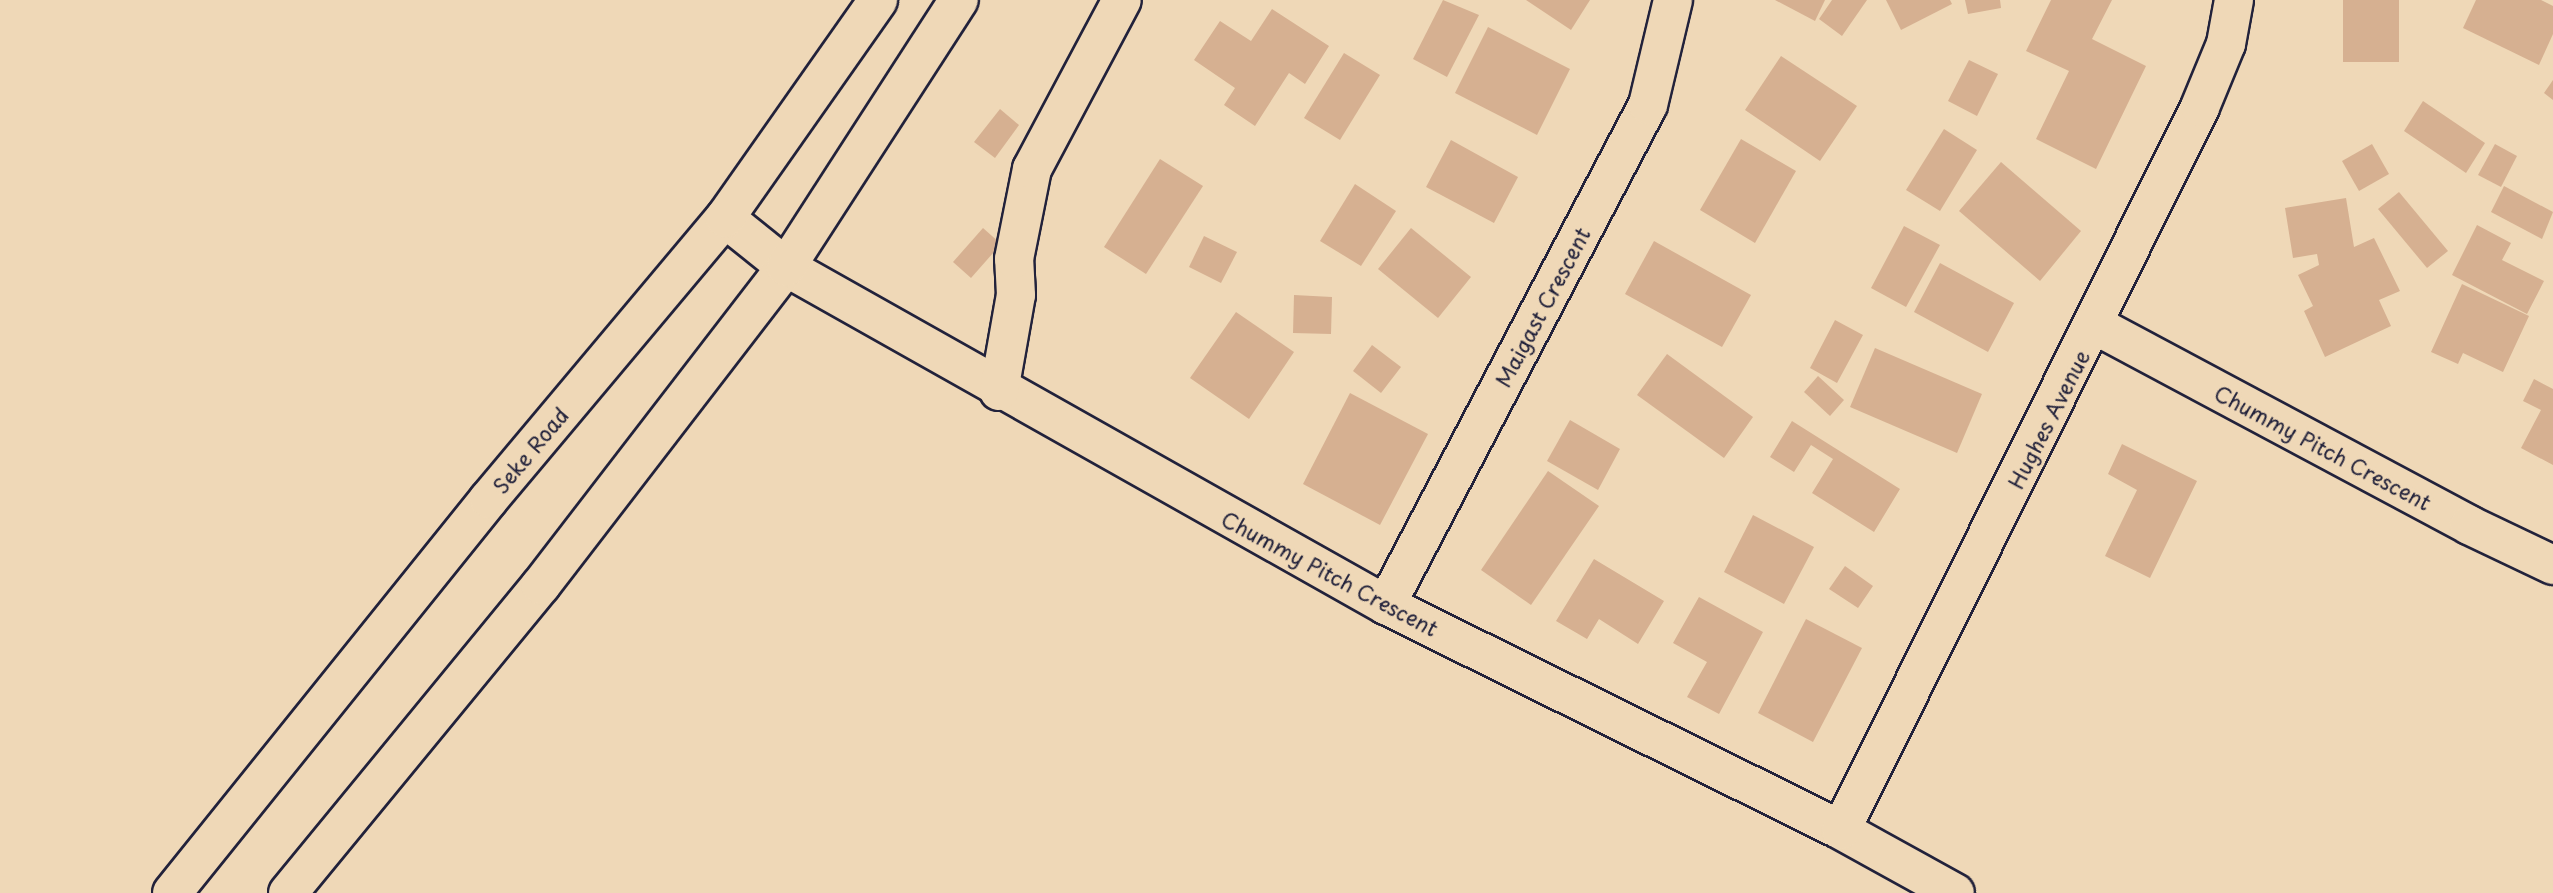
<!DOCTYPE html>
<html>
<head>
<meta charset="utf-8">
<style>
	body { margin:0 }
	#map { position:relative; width:2553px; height:893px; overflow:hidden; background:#efd8b7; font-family:"Playpen Sans",sans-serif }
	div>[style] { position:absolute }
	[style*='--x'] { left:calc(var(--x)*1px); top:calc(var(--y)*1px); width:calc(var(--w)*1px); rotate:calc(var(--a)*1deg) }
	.building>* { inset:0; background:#d6b091 }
	.roads { filter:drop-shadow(2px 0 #22223b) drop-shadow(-2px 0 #22223b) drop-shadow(0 2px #22223b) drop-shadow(0 -2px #22223b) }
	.minor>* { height:38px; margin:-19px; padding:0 19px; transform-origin:19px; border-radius:19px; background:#efd8b7 }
	.primary>* { height:38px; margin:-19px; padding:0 19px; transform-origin:19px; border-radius:19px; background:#efd8b7 }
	span { translate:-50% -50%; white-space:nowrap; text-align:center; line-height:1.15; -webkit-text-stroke:6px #efd8b7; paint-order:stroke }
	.street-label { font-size:21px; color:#22223b }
</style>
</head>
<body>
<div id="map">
	<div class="building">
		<i style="clip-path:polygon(1443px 0,1479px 15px,1447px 77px,1413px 59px)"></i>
		<i style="clip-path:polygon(1526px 0,1590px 0,1571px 30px)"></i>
		<i style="clip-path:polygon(1775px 0,1825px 0,1815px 21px)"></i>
		<i style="clip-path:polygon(1832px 0,1867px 0,1842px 36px,1819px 19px)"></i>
		<i style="clip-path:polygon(1886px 0,1950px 0,1952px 4px,1901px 30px)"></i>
		<i style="clip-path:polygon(1965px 0,2000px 0,2001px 8px,1968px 14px)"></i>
		<i style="clip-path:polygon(2051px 0,2112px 0,2092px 39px,2146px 66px,2096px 169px,2036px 139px,2069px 71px,2026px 51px)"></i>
		<i style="clip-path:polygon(2343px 0,2399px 0,2399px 62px,2343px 62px)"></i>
		<i style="clip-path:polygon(2476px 0,2541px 0,2553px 6px,2553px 34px,2539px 65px,2463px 28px)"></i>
		<i style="clip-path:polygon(1272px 9px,1329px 46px,1305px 84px,1289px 73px,1255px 126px,1224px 105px,1235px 88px,1194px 60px,1220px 21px,1251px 41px)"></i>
		<i style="clip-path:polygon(1488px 27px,1570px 69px,1537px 135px,1455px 93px)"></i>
		<i style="clip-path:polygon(1344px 53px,1380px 75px,1340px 140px,1304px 118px)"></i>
		<i style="clip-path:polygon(1781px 56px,1857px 106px,1820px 161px,1745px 110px)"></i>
		<i style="clip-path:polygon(1969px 60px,1998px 74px,1977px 116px,1948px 101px)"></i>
		<i style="clip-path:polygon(2553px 80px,2553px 100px,2544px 93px)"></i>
		<i style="clip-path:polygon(2423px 101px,2485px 143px,2466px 173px,2404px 131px)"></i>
		<i style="clip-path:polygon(1000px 109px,1019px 125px,995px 158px,974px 142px)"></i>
		<i style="clip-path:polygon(1944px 129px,1977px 150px,1940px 211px,1906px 190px)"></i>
		<i style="clip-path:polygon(1741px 139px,1796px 171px,1755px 243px,1700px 210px)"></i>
		<i style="clip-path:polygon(1451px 140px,1518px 177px,1494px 223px,1426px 187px)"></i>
		<i style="clip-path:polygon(2372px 144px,2389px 174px,2359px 191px,2342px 161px)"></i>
		<i style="clip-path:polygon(2495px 144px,2517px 156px,2501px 187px,2478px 175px)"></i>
		<i style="clip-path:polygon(1160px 159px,1203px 186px,1146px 274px,1104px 247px)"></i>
		<i style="clip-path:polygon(2001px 162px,2081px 231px,2040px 281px,1959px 211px)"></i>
		<i style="clip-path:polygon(1355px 184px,1396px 211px,1361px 266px,1320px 241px)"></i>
		<i style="clip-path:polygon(2504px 186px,2553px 212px,2542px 239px,2491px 212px)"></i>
		<i style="clip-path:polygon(2399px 192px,2448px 251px,2427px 268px,2378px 209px)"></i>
		<i style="clip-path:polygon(2346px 198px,2354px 247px,2374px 238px,2400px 291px,2379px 300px,2391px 326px,2325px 357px,2304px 311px,2313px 306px,2298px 275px,2319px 265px,2317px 254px,2293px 258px,2285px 208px)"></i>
		<i style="clip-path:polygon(2477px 225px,2511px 243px,2502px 260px,2544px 281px,2527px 314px,2452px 275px)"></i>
		<i style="clip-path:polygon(1904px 226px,1940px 245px,1906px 307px,1871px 288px)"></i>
		<i style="clip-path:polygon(983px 228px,1001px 244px,971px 278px,953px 262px)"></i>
		<i style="clip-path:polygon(1411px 228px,1471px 277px,1438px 318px,1378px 269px)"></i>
		<i style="clip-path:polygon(1204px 236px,1237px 252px,1221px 283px,1189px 267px)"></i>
		<i style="clip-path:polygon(1654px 241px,1751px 295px,1722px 347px,1625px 294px)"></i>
		<i style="clip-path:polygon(1940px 263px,2014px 303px,1988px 352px,1914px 312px)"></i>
		<i style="clip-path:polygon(2462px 284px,2529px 316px,2503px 372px,2463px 353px,2458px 364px,2431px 352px)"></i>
		<i style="clip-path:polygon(1294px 295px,1332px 297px,1331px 334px,1293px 333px)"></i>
		<i style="clip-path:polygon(1236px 312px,1294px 352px,1249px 419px,1190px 378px)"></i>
		<i style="clip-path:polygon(1835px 320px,1863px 335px,1837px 383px,1810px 368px)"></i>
		<i style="clip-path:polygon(1372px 345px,1401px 367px,1381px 393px,1353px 371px)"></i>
		<i style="clip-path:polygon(1875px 348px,1982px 394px,1957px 453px,1850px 407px)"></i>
		<i style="clip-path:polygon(1667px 354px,1753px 417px,1724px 458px,1637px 395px)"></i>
		<i style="clip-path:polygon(1818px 376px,1844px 400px,1830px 416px,1804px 392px)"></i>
		<i style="clip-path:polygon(2534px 379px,2553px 389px,2553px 465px,2521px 448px,2541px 410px,2523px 401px)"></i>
		<i style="clip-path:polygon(1350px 393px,1428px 434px,1380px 525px,1303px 484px)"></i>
		<i style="clip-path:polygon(1570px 420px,1620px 449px,1598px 490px,1547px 461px)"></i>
		<i style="clip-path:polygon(1792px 421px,1900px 489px,1874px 532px,1812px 493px,1833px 459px,1811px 445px,1794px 472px,1770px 457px)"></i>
		<i style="clip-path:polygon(2122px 444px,2197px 481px,2150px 578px,2105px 556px,2137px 490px,2108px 474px)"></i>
		<i style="clip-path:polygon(1548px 471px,1599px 506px,1531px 605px,1481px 570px)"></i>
		<i style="clip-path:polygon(1753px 515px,1814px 547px,1784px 604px,1724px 572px)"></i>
		<i style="clip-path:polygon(1594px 559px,1664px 601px,1638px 644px,1599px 619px,1587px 639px,1556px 621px)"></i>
		<i style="clip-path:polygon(1845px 566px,1873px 586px,1858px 608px,1829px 589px)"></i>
		<i style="clip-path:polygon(1699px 597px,1763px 632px,1719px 714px,1687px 697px,1707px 662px,1673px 643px)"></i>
		<i style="clip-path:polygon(1806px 619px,1862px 648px,1813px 742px,1758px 713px)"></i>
	</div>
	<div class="roads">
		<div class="minor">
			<i style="--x:725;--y:218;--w:78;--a:38.8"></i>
			<i style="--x:786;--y:267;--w:689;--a:29.39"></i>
			<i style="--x:1386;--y:605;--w:508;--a:26.31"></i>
			<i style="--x:1841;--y:830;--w:130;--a:28.9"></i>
			<i style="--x:2095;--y:325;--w:424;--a:28.1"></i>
			<i style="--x:2469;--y:525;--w:93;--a:25.5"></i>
			<i style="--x:999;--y:391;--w:97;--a:-80"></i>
			<i style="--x:1016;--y:295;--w:36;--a:-93"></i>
			<i style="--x:1014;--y:259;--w:92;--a:-78.7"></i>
			<i style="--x:1032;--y:169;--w:191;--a:-62"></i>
			<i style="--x:1386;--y:605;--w:564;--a:-62.35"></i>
			<i style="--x:1648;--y:105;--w:108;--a:-76.6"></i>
			<i style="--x:1841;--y:830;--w:807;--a:-63.59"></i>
			<i style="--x:2200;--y:107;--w:68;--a:-67.6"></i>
			<i style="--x:2226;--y:44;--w:45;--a:-79.7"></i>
		</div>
		<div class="primary">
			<i style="--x:172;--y:893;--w:506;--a:-51.18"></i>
			<i style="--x:489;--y:499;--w:367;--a:-50"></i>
			<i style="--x:725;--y:218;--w:266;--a:-54.9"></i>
			<i style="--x:288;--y:893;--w:399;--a:-50.6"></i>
			<i style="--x:541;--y:585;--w:401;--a:-52.4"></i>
			<i style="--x:786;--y:267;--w:318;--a:-57.1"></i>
		</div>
	</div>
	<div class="street-label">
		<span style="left:1542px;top:307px;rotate:-62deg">Maigast Crescent</span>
		<span style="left:2048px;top:419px;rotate:-63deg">Hughes Avenue</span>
		<span style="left:2323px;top:447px;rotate:28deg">Chummy Pitch Crescent</span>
		<span style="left:530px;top:450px;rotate:-50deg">Seke Road</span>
		<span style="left:1330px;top:573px;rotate:28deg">Chummy Pitch Crescent</span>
	</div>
</div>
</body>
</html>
